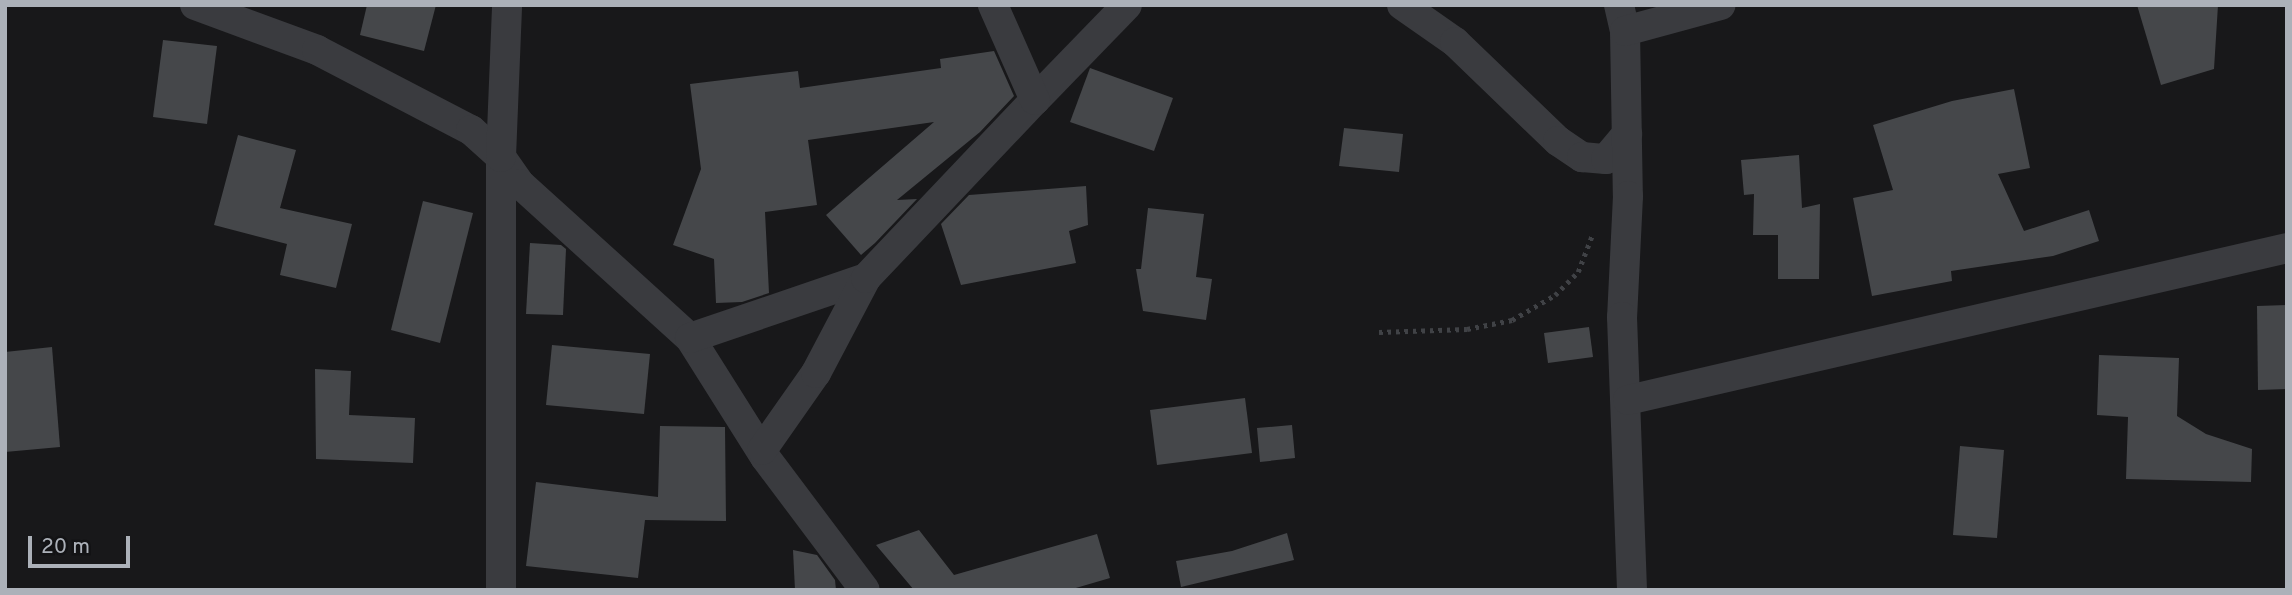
<!DOCTYPE html>
<html>
<head>
<meta charset="utf-8">
<style>
	body { margin:0 }
	#map { position:relative; width:2292px; height:595px; overflow:hidden; background:#18181a; font-family:Overpass,sans-serif }
	div>[style] { position:absolute }
	[style*='--x'] { left:calc(var(--x)*1px); top:calc(var(--y)*1px); width:calc(var(--w)*1px); rotate:calc(var(--a)*1deg) }
	.building>* { inset:0; background:#45474a }
	.path>* { height:4.5px; margin-top:-2.25px; transform-origin:0; background:repeating-linear-gradient(90deg,#404246 0 3.5px,transparent 0 8.5px) }
	.street>* { height:30px; margin:-15px; padding:0 15px; transform-origin:15px; border-radius:15px; background:#3a3b3f }
	span { translate:-50% -50%; white-space:nowrap; text-align:center; line-height:1.15; -webkit-text-stroke:6px #131315; paint-order:stroke }
	.frame { position:absolute; inset:0; border:7px solid #acb1b9; pointer-events:none }
	.scale { position:absolute; left:28px; top:536px; width:102px; height:32px; box-sizing:border-box; border:4px solid #acb1b9; border-top:0; padding-left:9px; font-size:21px; line-height:24px; white-space:nowrap; color:#acb1b9; -webkit-text-stroke:5px #131315; paint-order:stroke }
</style>
</head>
<body>
<div id="map">
	<div class="building">
		<i style="clip-path:polygon(367px 5px,436px 5px,424px 51px,360px 35px)"></i>
		<i style="clip-path:polygon(2137px 5px,2218px 5px,2214px 69px,2161px 85px)"></i>
		<i style="clip-path:polygon(163px 40px,217px 46px,207px 124px,153px 117px)"></i>
		<i style="clip-path:polygon(994px 51px,1014px 96px,980px 132px,897px 200px,917px 199px,875px 243px,861px 255px,826px 215px,934px 122px,808px 140px,817px 205px,765px 212px,769px 293px,742px 302px,716px 303px,714px 259px,673px 245px,701px 169px,690px 84px,798px 71px,800px 88px,941px 68px,940px 59px)"></i>
		<i style="clip-path:polygon(1090px 68px,1173px 98px,1154px 151px,1070px 122px)"></i>
		<i style="clip-path:polygon(2014px 89px,2030px 168px,1998px 174px,2024px 231px,2089px 210px,2099px 241px,2053px 256px,1951px 271px,1952px 281px,1872px 296px,1853px 198px,1893px 190px,1873px 125px,1952px 101px)"></i>
		<i style="clip-path:polygon(1344px 128px,1403px 134px,1399px 172px,1339px 166px)"></i>
		<i style="clip-path:polygon(238px 135px,296px 150px,280px 208px,352px 224px,336px 288px,280px 275px,287px 244px,214px 225px)"></i>
		<i style="clip-path:polygon(1799px 155px,1802px 208px,1820px 204px,1819px 279px,1778px 279px,1778px 235px,1753px 235px,1754px 194px,1744px 195px,1741px 160px)"></i>
		<i style="clip-path:polygon(1086px 186px,1088px 225px,1069px 231px,1076px 263px,961px 285px,941px 224px,969px 195px)"></i>
		<i style="clip-path:polygon(423px 201px,473px 213px,440px 343px,391px 330px)"></i>
		<i style="clip-path:polygon(1148px 208px,1204px 214px,1196px 277px,1212px 279px,1206px 320px,1143px 311px,1136px 269px,1141px 269px)"></i>
		<i style="clip-path:polygon(530px 243px,561px 245px,566px 249px,563px 315px,526px 314px)"></i>
		<i style="clip-path:polygon(2287px 305px,2287px 389px,2258px 390px,2257px 306px)"></i>
		<i style="clip-path:polygon(1589px 327px,1593px 357px,1548px 363px,1544px 333px)"></i>
		<i style="clip-path:polygon(552px 345px,650px 354px,644px 414px,546px 405px)"></i>
		<i style="clip-path:polygon(52px 347px,60px 447px,5px 452px,5px 352px)"></i>
		<i style="clip-path:polygon(2099px 355px,2179px 358px,2177px 416px,2206px 434px,2252px 449px,2251px 482px,2126px 479px,2128px 417px,2097px 415px)"></i>
		<i style="clip-path:polygon(315px 369px,351px 371px,349px 415px,415px 418px,413px 463px,316px 459px)"></i>
		<i style="clip-path:polygon(1245px 398px,1252px 453px,1157px 465px,1150px 410px)"></i>
		<i style="clip-path:polygon(1292px 425px,1295px 458px,1260px 462px,1257px 428px)"></i>
		<i style="clip-path:polygon(660px 426px,725px 427px,726px 521px,645px 520px,638px 578px,526px 566px,536px 482px,658px 497px)"></i>
		<i style="clip-path:polygon(1960px 446px,2004px 450px,1997px 538px,1953px 535px)"></i>
		<i style="clip-path:polygon(919px 530px,954px 575px,1097px 534px,1110px 578px,1069px 590px,914px 590px,876px 545px)"></i>
		<i style="clip-path:polygon(1287px 533px,1294px 560px,1181px 587px,1176px 561px,1232px 551px)"></i>
		<i style="clip-path:polygon(793px 550px,817px 555px,835px 580px,836px 590px,795px 590px)"></i>
	</div>
	<div class="path">
		<i style="--x:1379;--y:332;--w:88;--a:-2"></i>
		<i style="--x:1467;--y:329;--w:46;--a:-11.3"></i>
		<i style="--x:1512;--y:320;--w:50;--a:-30.2"></i>
		<i style="--x:1555;--y:295;--w:33;--a:-45"></i>
		<i style="--x:1578;--y:272;--w:42;--a:-69"></i>
	</div>
	<div class="street">
		<i style="--x:195;--y:5;--w:130;--a:20.2"></i>
		<i style="--x:317;--y:50;--w:174;--a:27.5"></i>
		<i style="--x:471;--y:130;--w:40;--a:42"></i>
		<i style="--x:501;--y:157;--w:33;--a:55"></i>
		<i style="--x:520;--y:184;--w:229;--a:42.2"></i>
		<i style="--x:690;--y:338;--w:141;--a:57.8"></i>
		<i style="--x:765;--y:457;--w:166;--a:53.1"></i>
		<i style="--x:1402;--y:5;--w:65;--a:34.9"></i>
		<i style="--x:1455;--y:42;--w:143;--a:43.9"></i>
		<i style="--x:1558;--y:141;--w:29;--a:34"></i>
		<i style="--x:1582;--y:157;--w:24;--a:5"></i>
		<i style="--x:1606;--y:159;--w:33;--a:-50"></i>
		<i style="--x:1619;--y:5;--w:27;--a:77"></i>
		<i style="--x:1625;--y:31;--w:165;--a:89"></i>
		<i style="--x:1628;--y:196;--w:121;--a:92.8"></i>
		<i style="--x:1622;--y:317;--w:273;--a:87.9"></i>
		<i style="--x:1625;--y:31;--w:99;--a:-15.2"></i>
		<i style="--x:1035;--y:100;--w:132;--a:-45.9"></i>
		<i style="--x:690;--y:338;--w:186;--a:-18.8"></i>
		<i style="--x:1628;--y:400;--w:676;--a:-12.99"></i>
		<i style="--x:762;--y:450;--w:94;--a:-55"></i>
		<i style="--x:816;--y:373;--w:107;--a:-62.2"></i>
		<i style="--x:866;--y:278;--w:245;--a:-46.5"></i>
		<i style="--x:1035;--y:100;--w:104;--a:-113.9"></i>
		<i style="--x:501;--y:590;--w:433;--a:-90"></i>
		<i style="--x:501;--y:157;--w:152;--a:-87.7"></i>
	</div>
	<div class="frame"></div>
	<div class="scale">20 m</div>
</div>
</body>
</html>
